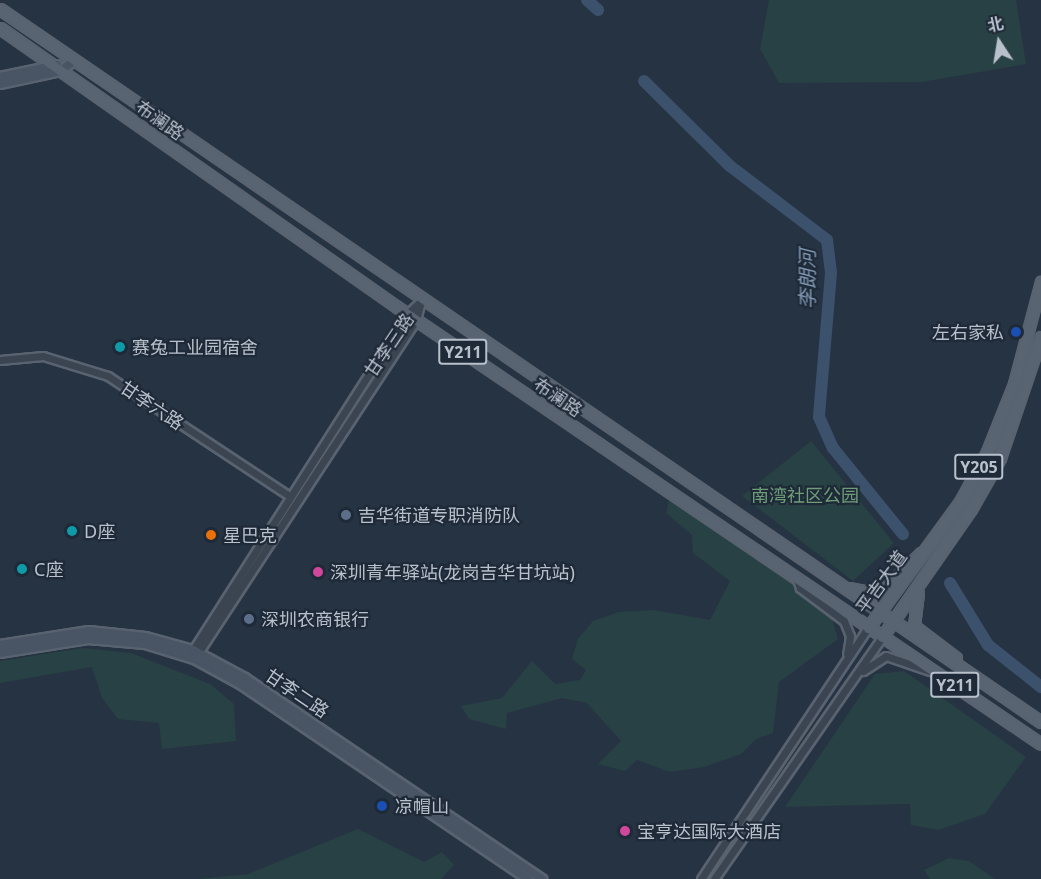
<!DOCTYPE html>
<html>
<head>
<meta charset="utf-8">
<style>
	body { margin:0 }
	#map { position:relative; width:1041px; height:879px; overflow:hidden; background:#263343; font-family:"Noto Sans","Noto Sans SC",sans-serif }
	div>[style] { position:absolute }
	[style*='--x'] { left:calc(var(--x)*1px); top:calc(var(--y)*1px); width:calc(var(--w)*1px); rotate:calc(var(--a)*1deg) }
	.green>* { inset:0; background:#284144 }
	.river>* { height:12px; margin:-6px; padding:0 6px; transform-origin:6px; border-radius:6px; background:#3c516b }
	.roads { filter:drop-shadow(2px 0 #596370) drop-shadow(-2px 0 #596370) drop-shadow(0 2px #596370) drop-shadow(0 -2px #596370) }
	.tertiary>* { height:7px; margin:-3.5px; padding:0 3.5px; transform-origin:3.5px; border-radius:3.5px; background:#3b4552 }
	.secondary>* { height:8px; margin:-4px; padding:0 4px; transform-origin:4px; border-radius:4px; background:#495465 }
	.primary>* { height:9px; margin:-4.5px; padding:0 4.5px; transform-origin:4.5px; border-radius:4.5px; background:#596472 }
	.dots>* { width:16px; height:16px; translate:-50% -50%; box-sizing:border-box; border:3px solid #1f2a38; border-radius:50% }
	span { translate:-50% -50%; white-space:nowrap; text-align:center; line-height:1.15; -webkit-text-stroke:4.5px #1f2a38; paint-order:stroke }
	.shield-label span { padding:2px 4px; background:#1f2a38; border:2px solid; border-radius:4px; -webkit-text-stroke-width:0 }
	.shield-label { font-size:16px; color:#b8c0cc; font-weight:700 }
	.street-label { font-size:18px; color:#b8c0cc }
	.poi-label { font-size:18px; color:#b8c0cc }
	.right { translate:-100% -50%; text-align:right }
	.left { translate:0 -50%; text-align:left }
	.park-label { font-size:18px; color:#6f9d79 }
	.water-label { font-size:20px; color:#7f97b3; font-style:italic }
	.north { position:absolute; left:969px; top:12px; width:60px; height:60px; -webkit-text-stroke:4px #1f2a38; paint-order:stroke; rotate:348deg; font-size:16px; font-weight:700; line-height:24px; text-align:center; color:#b8c0cc }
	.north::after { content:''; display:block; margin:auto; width:21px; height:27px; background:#b8c0cc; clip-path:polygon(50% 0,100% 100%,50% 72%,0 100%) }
</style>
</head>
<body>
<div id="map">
	<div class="green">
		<i style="clip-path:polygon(769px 0,1016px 0,1026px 64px,922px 82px,779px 83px,760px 49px)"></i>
		<i style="clip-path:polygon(811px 441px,894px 543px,853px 581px,742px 496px)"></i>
		<i style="clip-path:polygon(670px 497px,823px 601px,831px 615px,838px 639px,779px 682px,773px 733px,756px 739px,741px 754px,704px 767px,670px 772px,637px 760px,625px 771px,598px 764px,621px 741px,587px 703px,562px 698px,507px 713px,506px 729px,469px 719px,461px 706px,502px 698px,532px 661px,555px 684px,580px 680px,586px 670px,572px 659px,578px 639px,593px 621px,619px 612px,654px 610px,710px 620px,730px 581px,693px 553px,692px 535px,666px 513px)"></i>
		<i style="clip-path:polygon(83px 648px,131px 653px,210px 684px,234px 704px,236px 741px,162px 749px,159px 723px,118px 719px,102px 698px,92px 667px,0 683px,0 661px)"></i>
		<i style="clip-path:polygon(904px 671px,1026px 757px,985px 814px,938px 830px,911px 825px,910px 804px,785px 807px,875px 674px)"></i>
		<i style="clip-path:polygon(358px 829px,424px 862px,442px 852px,454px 865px,441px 879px,197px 879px,248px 874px)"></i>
		<i style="clip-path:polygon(949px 858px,969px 861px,995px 879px,930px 879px,924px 870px)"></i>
	</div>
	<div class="river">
		<i style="--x:587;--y:0;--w:15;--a:42"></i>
		<i style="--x:644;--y:81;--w:121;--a:44.7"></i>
		<i style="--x:730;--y:166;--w:122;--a:37.3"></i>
		<i style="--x:827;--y:240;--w:33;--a:83"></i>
		<i style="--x:831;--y:273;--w:144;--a:94.8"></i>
		<i style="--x:819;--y:417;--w:34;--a:66"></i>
		<i style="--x:833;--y:448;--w:111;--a:50.9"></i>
		<i style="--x:950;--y:583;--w:73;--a:58.5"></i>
		<i style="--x:988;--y:645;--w:68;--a:38.4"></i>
	</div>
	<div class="roads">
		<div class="tertiary">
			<i style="--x:421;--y:301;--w:20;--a:105"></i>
			<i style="--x:416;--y:320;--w:405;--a:123.2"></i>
			<i style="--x:194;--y:659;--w:9;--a:-96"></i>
			<i style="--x:193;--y:650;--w:398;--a:-57.5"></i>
			<i style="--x:407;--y:314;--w:19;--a:-43"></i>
			<i style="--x:0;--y:360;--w:43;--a:-5.3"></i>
			<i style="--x:43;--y:356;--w:68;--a:17.1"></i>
			<i style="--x:108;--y:376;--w:217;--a:33.5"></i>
			<i style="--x:797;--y:579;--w:9;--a:72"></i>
			<i style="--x:800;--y:588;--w:55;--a:36.9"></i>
			<i style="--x:844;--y:621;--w:16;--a:68"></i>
			<i style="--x:850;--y:636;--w:18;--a:99"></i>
			<i style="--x:863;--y:671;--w:27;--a:-33"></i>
			<i style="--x:886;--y:656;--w:46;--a:18.8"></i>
			<i style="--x:701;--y:879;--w:301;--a:-56.4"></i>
			<i style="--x:714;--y:879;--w:295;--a:-55.2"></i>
		</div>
		<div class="secondary">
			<i style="--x:0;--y:77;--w:58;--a:-11.9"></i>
			<i style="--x:0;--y:84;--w:62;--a:-12"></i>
			<i style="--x:61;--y:71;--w:14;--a:-39"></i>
			<i style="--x:0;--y:645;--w:90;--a:-8.9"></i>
			<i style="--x:89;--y:631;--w:57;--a:6"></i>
			<i style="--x:146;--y:637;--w:49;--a:15.5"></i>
			<i style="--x:193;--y:650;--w:59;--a:28.3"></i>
			<i style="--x:245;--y:678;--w:359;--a:34.1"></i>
			<i style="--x:0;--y:653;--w:89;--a:-9"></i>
			<i style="--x:88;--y:639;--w:57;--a:5"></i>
			<i style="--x:145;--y:644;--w:51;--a:17"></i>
			<i style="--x:194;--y:659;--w:52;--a:28.5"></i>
			<i style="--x:240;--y:684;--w:348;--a:34.1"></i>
		</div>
		<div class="primary">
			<i style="--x:0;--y:9;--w:1262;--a:34.41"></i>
			<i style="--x:0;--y:28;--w:485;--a:35.1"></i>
			<i style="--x:397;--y:307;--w:778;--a:34.16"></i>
			<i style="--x:849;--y:588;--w:32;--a:11"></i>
			<i style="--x:880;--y:594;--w:58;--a:-45"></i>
			<i style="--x:918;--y:593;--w:33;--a:97"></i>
			<i style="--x:914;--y:626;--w:53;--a:37.3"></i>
			<i style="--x:868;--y:628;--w:156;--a:-53.9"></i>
			<i style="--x:960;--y:502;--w:57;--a:-61.6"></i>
			<i style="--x:987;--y:452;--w:73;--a:-68.3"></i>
			<i style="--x:1014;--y:384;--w:106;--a:-75.2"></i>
			<i style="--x:882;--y:637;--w:156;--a:-55.2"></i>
			<i style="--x:971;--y:509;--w:59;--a:-60.4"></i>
			<i style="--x:1000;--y:458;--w:128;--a:-71.3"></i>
		</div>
	</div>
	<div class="dots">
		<i style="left:1016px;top:332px;background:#1a4fb4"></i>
		<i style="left:120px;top:347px;background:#0f9aa8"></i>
		<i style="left:346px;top:515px;background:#5c6f8a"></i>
		<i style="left:72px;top:531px;background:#0f9aa8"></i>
		<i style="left:211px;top:535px;background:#e8710a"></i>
		<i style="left:22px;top:569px;background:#0f9aa8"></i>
		<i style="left:318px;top:572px;background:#d1479c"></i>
		<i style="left:249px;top:619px;background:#5c6f8a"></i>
		<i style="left:382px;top:806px;background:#1a4fb4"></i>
		<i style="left:625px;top:831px;background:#d1479c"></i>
	</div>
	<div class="shield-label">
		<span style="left:463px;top:352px">Y211</span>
		<span style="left:979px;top:467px">Y205</span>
		<span style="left:955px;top:685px">Y211</span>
	</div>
	<div class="street-label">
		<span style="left:160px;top:120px;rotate:35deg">布澜路</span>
		<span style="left:389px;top:345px;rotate:-56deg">甘李三路</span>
		<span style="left:558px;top:397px;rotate:34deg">布澜路</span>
		<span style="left:152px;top:405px;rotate:34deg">甘李六路</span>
		<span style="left:881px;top:582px;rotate:-54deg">平吉大道</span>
		<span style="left:297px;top:693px;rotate:34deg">甘李二路</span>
	</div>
	<div class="poi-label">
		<span class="right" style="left:1004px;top:332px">左右家私</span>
		<span class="left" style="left:132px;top:347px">赛兔工业园宿舍</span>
		<span class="left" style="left:358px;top:515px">吉华街道专职消防队</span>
		<span class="left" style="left:84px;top:531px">D座</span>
		<span class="left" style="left:223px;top:535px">星巴克</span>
		<span class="left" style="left:34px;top:569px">C座</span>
		<span class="left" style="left:330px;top:572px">深圳青年驿站(龙岗吉华甘坑站)</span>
		<span class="left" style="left:261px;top:619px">深圳农商银行</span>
		<span class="left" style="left:395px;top:806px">凉帽山</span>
		<span class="left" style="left:637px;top:831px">宝亨达国际大酒店</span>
	</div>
	<div class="park-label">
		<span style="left:805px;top:495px">南湾社区公园</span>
	</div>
	<div class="water-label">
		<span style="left:807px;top:279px;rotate:-90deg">李朗河</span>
	</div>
	<div class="north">北</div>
</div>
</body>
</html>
